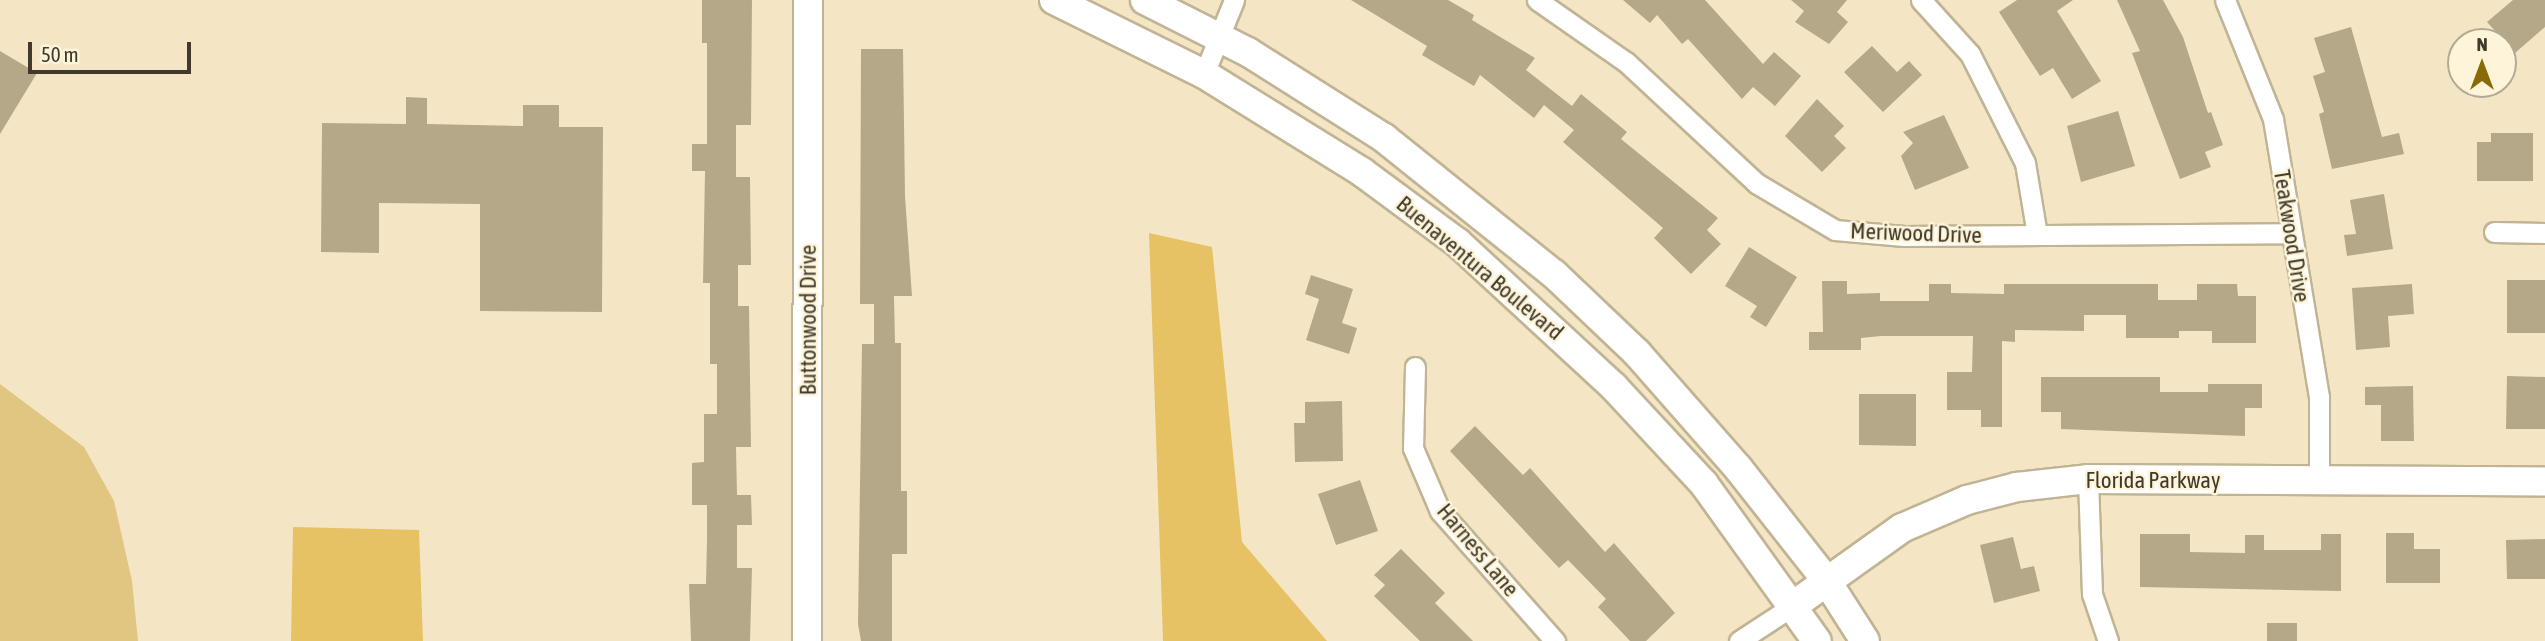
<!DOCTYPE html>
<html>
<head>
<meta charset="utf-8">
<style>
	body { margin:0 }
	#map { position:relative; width:2545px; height:641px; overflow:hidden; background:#f4e6c5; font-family:"Asap Condensed",sans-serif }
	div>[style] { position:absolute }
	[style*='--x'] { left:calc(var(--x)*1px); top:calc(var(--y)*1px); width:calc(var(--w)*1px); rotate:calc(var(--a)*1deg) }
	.green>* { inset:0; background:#e1c682 }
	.water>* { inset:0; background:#e6c265 }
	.building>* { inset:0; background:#b5a888 }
	.roads { filter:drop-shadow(2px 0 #c1b494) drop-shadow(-2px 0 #c1b494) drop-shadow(0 2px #c1b494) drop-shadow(0 -2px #c1b494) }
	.street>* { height:19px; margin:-9.5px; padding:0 9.5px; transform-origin:9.5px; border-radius:9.5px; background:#fff }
	.secondary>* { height:28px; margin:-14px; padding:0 14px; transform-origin:14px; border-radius:14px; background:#fff }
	span { translate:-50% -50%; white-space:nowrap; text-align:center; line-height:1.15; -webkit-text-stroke:5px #fef4d9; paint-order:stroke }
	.street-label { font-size:23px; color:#3f3a2d }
	.north { position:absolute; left:2447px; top:28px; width:70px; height:70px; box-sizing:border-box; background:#fef4d9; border:2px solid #b2aa94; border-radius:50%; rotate:0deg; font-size:19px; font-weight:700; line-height:28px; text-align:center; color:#3f3a2d }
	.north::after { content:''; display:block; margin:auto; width:24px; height:32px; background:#886a07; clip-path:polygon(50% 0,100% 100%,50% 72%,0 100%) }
	.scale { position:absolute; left:28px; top:42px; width:163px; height:32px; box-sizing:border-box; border:4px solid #3f3a2d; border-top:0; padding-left:9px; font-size:21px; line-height:24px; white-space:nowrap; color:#3f3a2d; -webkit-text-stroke:5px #fef4d9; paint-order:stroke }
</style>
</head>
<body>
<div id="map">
	<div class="green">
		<i style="clip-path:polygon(0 384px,84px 447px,114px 501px,132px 581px,138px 641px,0 641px)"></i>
	</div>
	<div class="water">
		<i style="clip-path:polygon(1149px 233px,1212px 247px,1242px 542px,1327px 641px,1163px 641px)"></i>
		<i style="clip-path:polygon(293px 527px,419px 530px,423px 641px,291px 641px)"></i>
	</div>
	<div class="building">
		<i style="clip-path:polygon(702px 0,752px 0,751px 125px,736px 125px,736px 177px,750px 177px,751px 265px,738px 265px,738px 306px,749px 306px,751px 447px,736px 447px,737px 495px,751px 495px,752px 525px,737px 525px,737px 568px,752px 568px,750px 641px,691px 641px,689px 584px,706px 584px,707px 539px,707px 505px,692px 505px,692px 463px,704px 462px,704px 414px,717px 414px,717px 364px,710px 364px,710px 283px,703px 283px,705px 171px,692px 171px,692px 144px,707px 144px,707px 43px,702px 43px)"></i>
		<i style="clip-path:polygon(1351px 0,1448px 0,1474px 15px,1472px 20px,1535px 58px,1526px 70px,1572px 106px,1581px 94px,1627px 132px,1621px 139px,1718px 218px,1707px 230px,1721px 244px,1691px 274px,1654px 238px,1663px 228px,1563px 142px,1574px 130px,1544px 105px,1534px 118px,1480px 75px,1474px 86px,1422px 55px,1427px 46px)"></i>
		<i style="clip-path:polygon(1623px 0,1705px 0,1763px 64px,1774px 52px,1801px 76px,1775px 106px,1753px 87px,1742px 99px,1688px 39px,1682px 44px,1657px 15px,1650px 23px)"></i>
		<i style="clip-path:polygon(1791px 0,1847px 0,1837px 12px,1848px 22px,1829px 44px,1795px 22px,1804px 11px)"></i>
		<i style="clip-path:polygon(2017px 0,2073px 0,2057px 11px,2101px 81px,2072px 99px,2053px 68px,2040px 76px,1999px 12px)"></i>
		<i style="clip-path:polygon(2117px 0,2163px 0,2183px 37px,2208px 113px,2211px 112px,2223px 145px,2205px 152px,2211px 167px,2180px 179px,2132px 53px,2140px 51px)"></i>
		<i style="clip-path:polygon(2513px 0,2545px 0,2545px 27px,2515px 53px,2487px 22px)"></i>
		<i style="clip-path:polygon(2351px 27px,2382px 137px,2399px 133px,2404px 154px,2332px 169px,2319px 114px,2324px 112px,2313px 76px,2325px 72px,2314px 38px)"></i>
		<i style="clip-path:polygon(1872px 46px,1897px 72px,1909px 61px,1922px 75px,1883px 112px,1844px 72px)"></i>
		<i style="clip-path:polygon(861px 49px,903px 49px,905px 196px,912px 296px,894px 296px,895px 343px,901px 343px,901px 491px,907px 491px,907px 554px,892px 554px,892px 641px,861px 641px,858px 624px,862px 344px,874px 344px,874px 304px,860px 304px)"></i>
		<i style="clip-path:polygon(0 51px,37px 73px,0 134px)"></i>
		<i style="clip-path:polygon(406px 97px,427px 98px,427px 124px,523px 126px,523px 105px,559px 105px,559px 127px,603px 127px,602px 312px,480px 311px,480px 204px,379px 203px,379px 253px,321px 252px,322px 123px,406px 124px)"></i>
		<i style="clip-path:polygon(1817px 99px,1844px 126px,1834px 136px,1846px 148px,1822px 172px,1785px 136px)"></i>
		<i style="clip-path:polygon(2118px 111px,2135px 166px,2081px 182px,2067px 126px)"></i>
		<i style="clip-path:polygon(1944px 115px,1969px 168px,1915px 190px,1901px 156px,1913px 143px,1903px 132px)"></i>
		<i style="clip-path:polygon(2491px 133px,2533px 133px,2533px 181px,2477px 181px,2477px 142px,2491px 142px)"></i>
		<i style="clip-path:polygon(2384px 194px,2393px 249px,2347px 256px,2344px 235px,2356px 234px,2350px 200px)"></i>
		<i style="clip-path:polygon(1749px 247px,1797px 277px,1766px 327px,1750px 317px,1757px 306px,1725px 286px)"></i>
		<i style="clip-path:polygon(1311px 275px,1353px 289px,1342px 323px,1357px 328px,1349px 354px,1306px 340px,1319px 299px,1305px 294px)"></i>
		<i style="clip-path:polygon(2507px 280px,2545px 280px,2545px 333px,2507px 333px)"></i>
		<i style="clip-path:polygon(1822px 281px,1847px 281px,1847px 294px,1880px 293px,1880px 301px,1929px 301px,1929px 284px,1951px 284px,1951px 293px,2004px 294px,2004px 284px,2158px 284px,2158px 300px,2197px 300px,2197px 284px,2237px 284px,2238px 296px,2256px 296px,2256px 343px,2212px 343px,2212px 331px,2179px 331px,2179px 338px,2126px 338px,2126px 315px,2084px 315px,2084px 331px,2015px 330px,2015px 342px,2002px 341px,2002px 427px,1981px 427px,1981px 410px,1947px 410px,1947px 372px,1972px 372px,1973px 336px,1881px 336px,1861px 338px,1861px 350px,1809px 350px,1809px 332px,1823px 332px)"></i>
		<i style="clip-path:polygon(2412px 284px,2414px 314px,2388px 316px,2390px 347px,2356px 350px,2352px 288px)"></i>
		<i style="clip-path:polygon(2507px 376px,2545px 377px,2545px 429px,2506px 429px)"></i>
		<i style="clip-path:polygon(2041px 377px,2160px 377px,2160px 392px,2208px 392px,2208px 384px,2262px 384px,2262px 408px,2245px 408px,2245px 436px,2061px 429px,2061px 412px,2041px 412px)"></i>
		<i style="clip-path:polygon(2413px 386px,2414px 441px,2381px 441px,2381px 405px,2365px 405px,2365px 387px)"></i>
		<i style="clip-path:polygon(1859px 394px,1916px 394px,1916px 446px,1859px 445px)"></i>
		<i style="clip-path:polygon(1342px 401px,1343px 461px,1295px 462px,1294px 423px,1305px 423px,1305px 402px)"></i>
		<i style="clip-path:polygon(1475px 426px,1523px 475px,1530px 468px,1605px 552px,1614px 543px,1675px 613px,1646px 641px,1630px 641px,1598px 607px,1606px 599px,1568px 560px,1559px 568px,1450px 451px)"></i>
		<i style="clip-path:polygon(1360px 480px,1378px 531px,1336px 545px,1318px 494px)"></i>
		<i style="clip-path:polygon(2386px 533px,2414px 533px,2414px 549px,2440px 549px,2440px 583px,2386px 583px)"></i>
		<i style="clip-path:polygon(2140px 534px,2190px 534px,2190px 552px,2245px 553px,2245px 535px,2264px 535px,2264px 550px,2321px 550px,2321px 534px,2341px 534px,2341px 591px,2140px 587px)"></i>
		<i style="clip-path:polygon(2013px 537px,2021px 569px,2034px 566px,2040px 591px,1994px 603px,1980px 545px)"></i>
		<i style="clip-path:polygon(2545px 539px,2545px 579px,2507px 579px,2506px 540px)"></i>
		<i style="clip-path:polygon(1401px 549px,1445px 593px,1435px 603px,1473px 641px,1420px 641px,1374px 596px,1385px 585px,1374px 575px)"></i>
		<i style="clip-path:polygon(2267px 623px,2297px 623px,2297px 641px,2267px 641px)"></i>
	</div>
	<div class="roads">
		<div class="street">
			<i style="--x:1537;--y:0;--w:108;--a:34.9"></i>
			<i style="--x:1626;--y:62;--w:178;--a:42.9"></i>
			<i style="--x:1756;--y:183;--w:92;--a:30.7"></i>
			<i style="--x:1835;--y:230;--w:69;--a:5"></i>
			<i style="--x:1904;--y:236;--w:387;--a:-0.4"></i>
			<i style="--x:1921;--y:0;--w:73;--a:47.8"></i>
			<i style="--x:1970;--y:54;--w:122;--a:63.2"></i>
			<i style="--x:2025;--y:163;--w:73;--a:80.5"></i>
			<i style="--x:2225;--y:0;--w:128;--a:68"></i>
			<i style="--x:2273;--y:119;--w:282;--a:80.6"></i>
			<i style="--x:2319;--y:397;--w:84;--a:90"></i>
			<i style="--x:1204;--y:74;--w:80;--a:-67.9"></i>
			<i style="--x:2494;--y:232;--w:51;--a:1.1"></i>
			<i style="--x:1415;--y:367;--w:81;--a:91.4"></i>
			<i style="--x:1413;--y:448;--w:69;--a:66.8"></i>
			<i style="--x:1440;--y:511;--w:174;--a:48.5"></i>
			<i style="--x:2088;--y:479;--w:115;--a:88"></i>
			<i style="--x:2092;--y:594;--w:50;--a:71.2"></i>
			<i style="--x:1739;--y:641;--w:66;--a:-33.2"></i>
		</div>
		<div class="secondary">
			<i style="--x:1054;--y:0;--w:167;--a:26.3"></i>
			<i style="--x:1204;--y:74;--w:186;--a:31.8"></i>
			<i style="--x:1362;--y:172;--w:119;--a:36.5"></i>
			<i style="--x:1458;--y:243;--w:212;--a:42.7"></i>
			<i style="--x:1614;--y:387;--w:132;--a:47.1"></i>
			<i style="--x:1704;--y:484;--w:193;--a:54.3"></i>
			<i style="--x:1145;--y:0;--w:115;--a:26.8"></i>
			<i style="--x:1248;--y:52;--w:161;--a:32.3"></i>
			<i style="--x:1384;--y:138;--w:218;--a:38.7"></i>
			<i style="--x:1554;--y:274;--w:115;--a:43.6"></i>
			<i style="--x:1637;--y:353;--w:153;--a:48.7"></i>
			<i style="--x:1738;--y:468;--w:142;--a:51.8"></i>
			<i style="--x:1826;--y:580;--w:72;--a:57.4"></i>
			<i style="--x:1794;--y:605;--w:133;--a:-35.5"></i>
			<i style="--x:1902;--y:528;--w:71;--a:-23.3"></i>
			<i style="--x:1967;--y:500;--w:52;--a:-14.6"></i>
			<i style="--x:2017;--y:487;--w:71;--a:-6.4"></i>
			<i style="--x:2088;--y:479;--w:457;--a:0.3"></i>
			<i style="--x:807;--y:641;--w:641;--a:-89.91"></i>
		</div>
	</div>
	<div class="street-label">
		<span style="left:1916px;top:233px;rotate:2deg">Meriwood Drive</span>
		<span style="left:2292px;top:236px;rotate:81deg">Teakwood Drive</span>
		<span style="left:1480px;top:268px;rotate:40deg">Buenaventura Boulevard</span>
		<span style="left:808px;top:320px;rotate:-90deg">Buttonwood Drive</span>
		<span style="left:2153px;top:480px">Florida Parkway</span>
		<span style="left:1478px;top:550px;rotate:50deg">Harness Lane</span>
	</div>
	<div class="north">N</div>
	<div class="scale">50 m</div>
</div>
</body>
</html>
